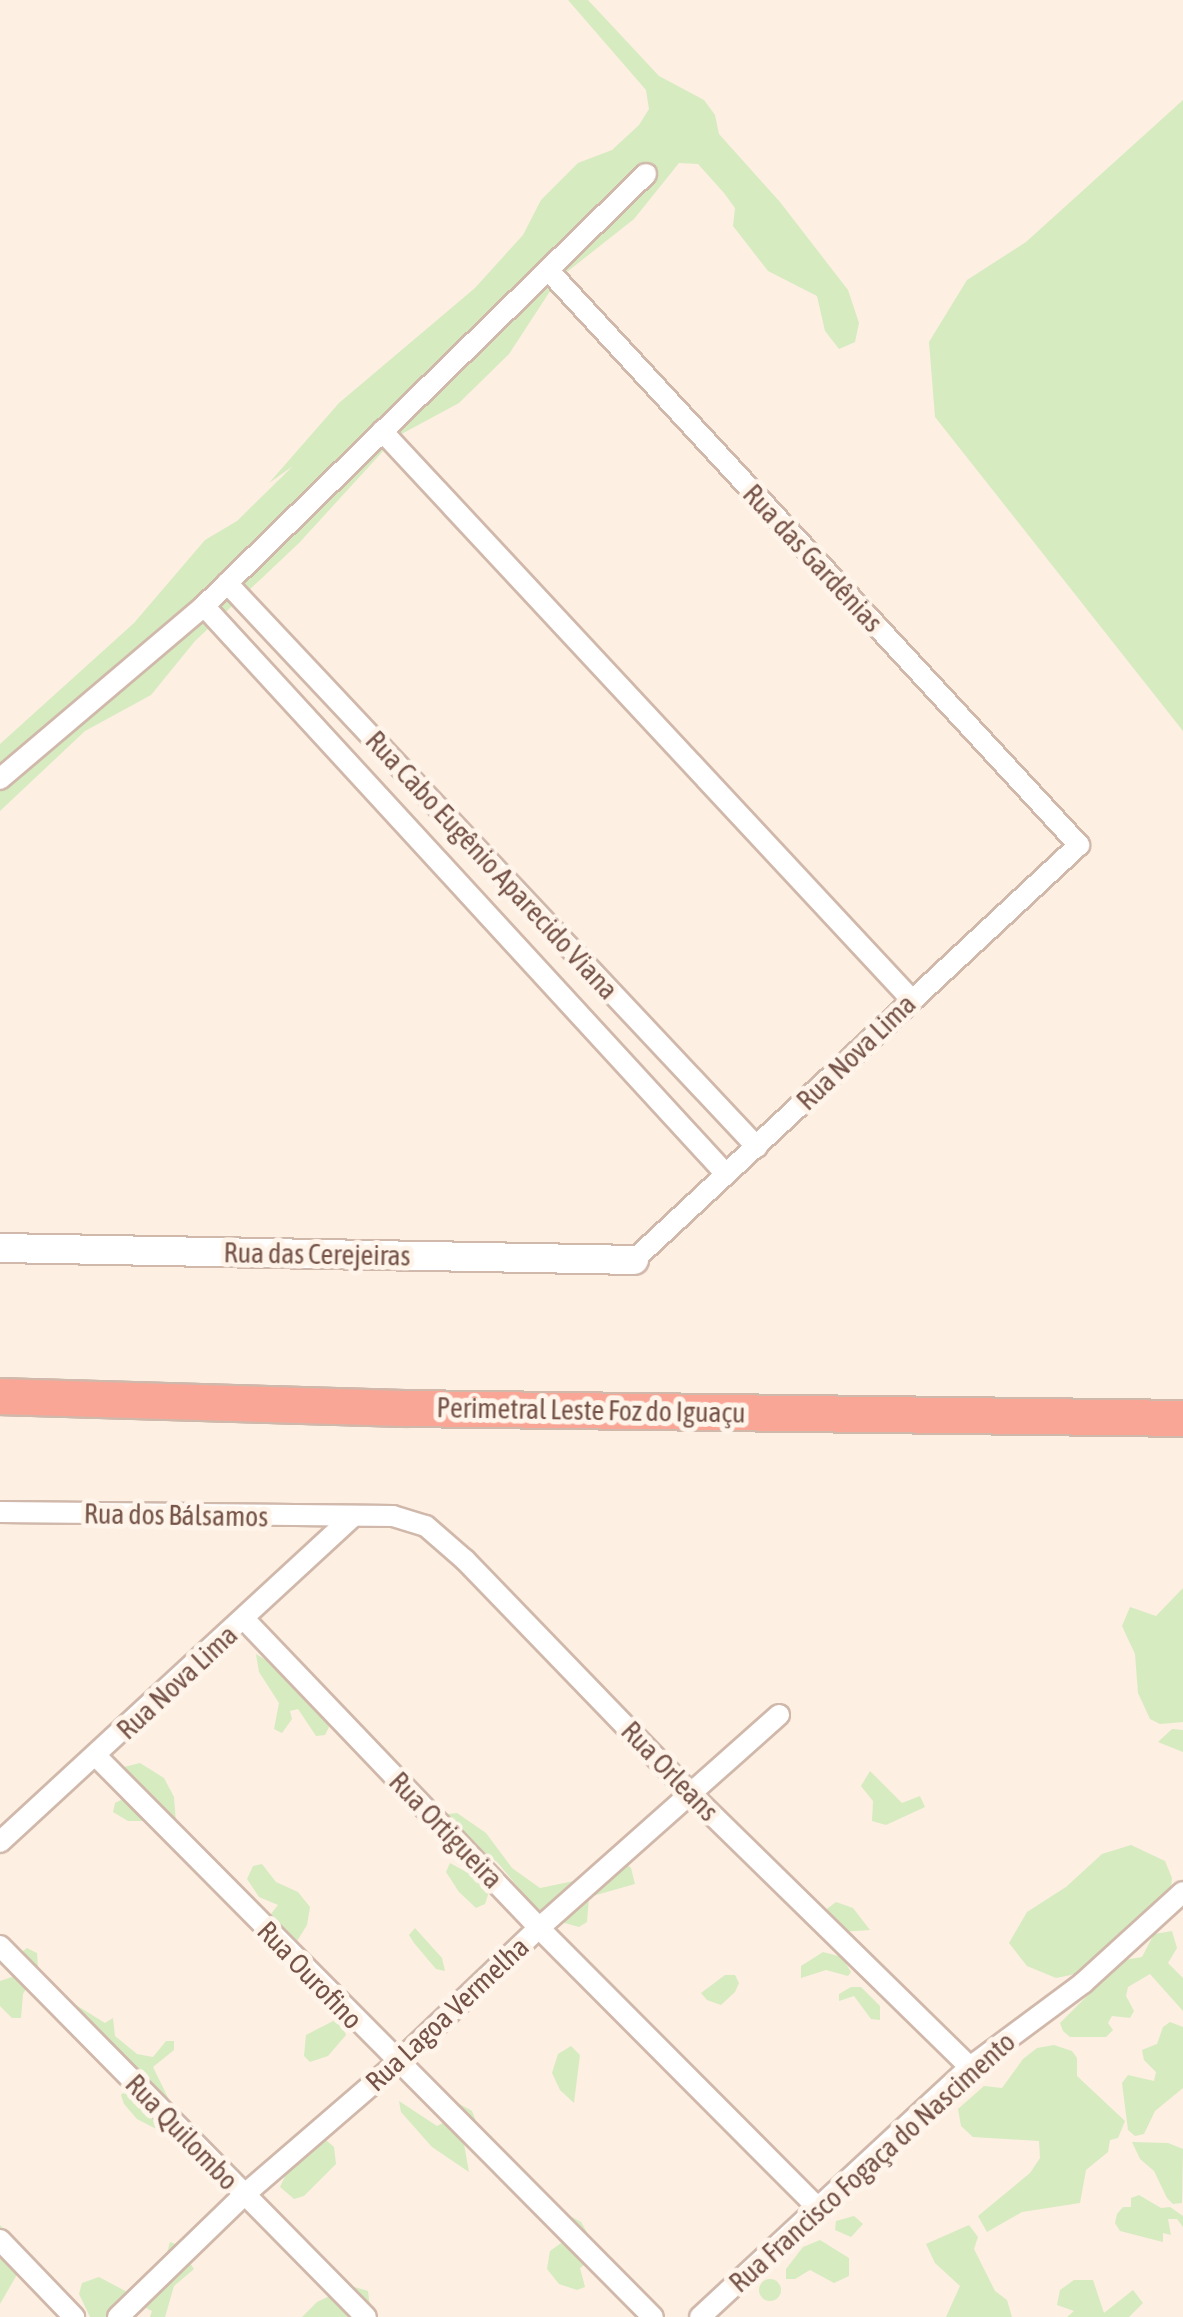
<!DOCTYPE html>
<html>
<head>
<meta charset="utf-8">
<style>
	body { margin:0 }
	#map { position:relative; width:1183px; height:2317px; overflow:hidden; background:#fdefe2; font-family:"Asap Condensed",sans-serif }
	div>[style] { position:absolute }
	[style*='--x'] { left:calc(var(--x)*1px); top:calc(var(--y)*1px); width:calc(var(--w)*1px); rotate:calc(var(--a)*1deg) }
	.green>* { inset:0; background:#d6ebc0 }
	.round { border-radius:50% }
	.roads { filter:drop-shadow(2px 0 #d0b8ab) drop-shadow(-2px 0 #d0b8ab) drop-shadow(0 2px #d0b8ab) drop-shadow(0 -2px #d0b8ab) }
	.street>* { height:20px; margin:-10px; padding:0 10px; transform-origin:10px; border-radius:10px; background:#fff }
	.secondary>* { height:28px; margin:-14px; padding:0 14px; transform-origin:14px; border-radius:14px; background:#fff }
	.highway>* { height:35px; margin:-17.5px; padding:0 17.5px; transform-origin:17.5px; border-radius:17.5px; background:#f9a696 }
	span { translate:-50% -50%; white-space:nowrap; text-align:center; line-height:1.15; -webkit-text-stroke:10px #fff4e9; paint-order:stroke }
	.street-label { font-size:28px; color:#755348 }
</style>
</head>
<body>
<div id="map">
	<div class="green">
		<i style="clip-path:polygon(568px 0,588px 0,659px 76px,704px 100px,715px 115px,719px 134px,780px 202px,848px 290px,859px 323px,855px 342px,839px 349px,825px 331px,817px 296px,768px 271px,733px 226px,735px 208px,724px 193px,698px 164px,679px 163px,634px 219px,558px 279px,509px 354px,459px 403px,396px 437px,299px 543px,195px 641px,151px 695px,85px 731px,0 811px,0 744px,134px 623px,205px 540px,237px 521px,293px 466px,269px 483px,339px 403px,475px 288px,523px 235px,541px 200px,578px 163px,612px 150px,639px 125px,649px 109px,646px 90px)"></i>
		<i style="clip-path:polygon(1183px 100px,1183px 731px,935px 417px,929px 342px,967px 280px,1026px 242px)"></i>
		<i style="clip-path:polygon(1183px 1588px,1183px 1722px,1160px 1724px,1150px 1719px,1138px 1693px,1135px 1654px,1122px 1626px,1130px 1607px,1156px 1616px)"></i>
		<i style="clip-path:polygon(256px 1654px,274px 1665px,326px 1718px,329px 1727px,325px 1735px,316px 1736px,298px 1709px,290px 1711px,292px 1719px,282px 1733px,274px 1729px,279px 1703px,259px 1672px)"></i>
		<i style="clip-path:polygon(1172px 1729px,1183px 1730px,1183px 1752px,1158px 1742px)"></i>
		<i style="clip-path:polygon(140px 1763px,164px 1778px,174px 1797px,176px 1823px,219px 1867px,147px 1821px,128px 1821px,113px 1812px,115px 1803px,123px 1799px,124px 1790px,112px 1770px)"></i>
		<i style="clip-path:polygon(870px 1771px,902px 1803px,920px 1796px,925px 1807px,886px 1825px,872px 1821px,873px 1801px,861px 1786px)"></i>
		<i style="clip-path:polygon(457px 1813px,486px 1833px,512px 1868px,540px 1888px,574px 1881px,611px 1852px,631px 1868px,635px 1884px,589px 1897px,587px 1922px,579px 1927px,543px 1917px,497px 1862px,465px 1837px,448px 1829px,448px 1814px)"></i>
		<i style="clip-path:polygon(1131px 1845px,1165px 1861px,1172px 1878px,1170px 1897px,1095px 1970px,1056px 1978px,1027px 1966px,1009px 1943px,1027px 1912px,1066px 1887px,1102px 1854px)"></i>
		<i style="clip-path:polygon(450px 1863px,479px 1879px,489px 1892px,485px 1904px,476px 1908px,459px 1892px,446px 1872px)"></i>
		<i style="clip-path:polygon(262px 1864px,276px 1882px,298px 1892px,310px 1907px,307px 1925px,294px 1946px,267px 1919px,278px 1905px,259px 1897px,247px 1879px,253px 1866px)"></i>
		<i style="clip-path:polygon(836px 1902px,853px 1908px,870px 1930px,841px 1932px,823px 1912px)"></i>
		<i style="clip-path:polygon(415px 1928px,442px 1958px,445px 1971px,436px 1969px,414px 1943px,409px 1935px)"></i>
		<i style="clip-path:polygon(1172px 1931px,1177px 1948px,1168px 1963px,1183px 1978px,1183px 2011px,1150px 1974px,1128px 1987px,1126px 1996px,1134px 2011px,1130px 2018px,1112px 2016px,1108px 2023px,1113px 2030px,1106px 2037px,1070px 2037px,1063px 2031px,1060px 2023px,1105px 1978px,1124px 1960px,1142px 1957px,1154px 1934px)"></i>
		<i style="clip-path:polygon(27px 1948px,37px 1953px,38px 1967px,23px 1994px,21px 2018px,12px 2018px,0 2006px,0 1981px,12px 1977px,19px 1954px)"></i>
		<i style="clip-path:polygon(823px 1952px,842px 1957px,851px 1972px,848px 1976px,826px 1970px,801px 1978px,801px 1966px)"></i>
		<i style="clip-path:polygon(725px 1975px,735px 1975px,739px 1983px,735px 1992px,721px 2005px,707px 2000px,701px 1993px)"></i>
		<i style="clip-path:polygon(851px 1987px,861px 1987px,880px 2006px,880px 2020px,871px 2019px,854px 1996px,839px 2001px,839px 1994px)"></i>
		<i style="clip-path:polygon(68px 2000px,105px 2023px,113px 2018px,115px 2036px,137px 2054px,153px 2057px,166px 2041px,174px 2041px,174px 2050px,153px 2067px,174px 2110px,162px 2132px,137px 2119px,124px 2104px,121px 2095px,128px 2089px,64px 2008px)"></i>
		<i style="clip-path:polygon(339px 2018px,346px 2035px,328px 2056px,310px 2062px,304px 2056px,306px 2035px)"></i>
		<i style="clip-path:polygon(1170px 2022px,1183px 2027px,1183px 2088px,1155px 2111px,1144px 2134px,1135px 2136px,1128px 2130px,1122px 2083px,1128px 2075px,1154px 2081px,1156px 2072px,1144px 2060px,1142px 2050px,1157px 2044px,1163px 2027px)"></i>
		<i style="clip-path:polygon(1054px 2045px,1072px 2051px,1077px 2058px,1077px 2076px,1125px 2121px,1118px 2138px,1110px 2140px,1108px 2152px,1086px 2170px,1080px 2203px,1022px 2212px,987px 2232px,978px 2216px,1030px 2173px,1040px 2158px,1039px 2141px,973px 2137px,961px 2126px,958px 2109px,984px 2086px,1002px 2088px,1023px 2059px,1037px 2048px)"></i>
		<i style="clip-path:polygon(571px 2046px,580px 2055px,574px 2103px,560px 2090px,552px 2073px,558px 2054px)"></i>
		<i style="clip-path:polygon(399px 2101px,437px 2126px,445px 2122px,456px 2102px,472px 2111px,481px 2133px,463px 2138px,469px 2172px,432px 2147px,401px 2112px)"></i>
		<i style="clip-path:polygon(320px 2135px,334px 2147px,336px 2164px,304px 2196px,294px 2199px,280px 2187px,288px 2170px)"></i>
		<i style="clip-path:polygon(1132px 2142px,1168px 2143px,1183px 2149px,1182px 2203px,1173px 2204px,1167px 2198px,1154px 2171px,1140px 2159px)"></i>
		<i style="clip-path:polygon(1139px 2195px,1161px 2208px,1170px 2207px,1183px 2216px,1183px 2227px,1177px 2219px,1168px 2219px,1171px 2235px,1163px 2233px,1163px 2242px,1120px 2231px,1115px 2223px,1117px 2214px,1123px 2207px,1131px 2207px,1131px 2198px)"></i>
		<i style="clip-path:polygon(559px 2210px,581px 2222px,595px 2246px,594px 2257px,580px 2268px,585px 2287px,577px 2290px,559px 2284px,547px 2269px,550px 2251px,564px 2241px)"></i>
		<i style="clip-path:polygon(854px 2216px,863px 2224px,851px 2237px,835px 2230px,836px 2221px)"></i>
		<i style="clip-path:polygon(0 2225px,12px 2237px,19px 2271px,0 2304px)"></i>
		<i style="clip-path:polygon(969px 2225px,978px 2237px,974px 2249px,995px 2291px,1007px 2300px,1012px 2317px,946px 2317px,960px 2286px,935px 2263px,926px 2244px)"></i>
		<i style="clip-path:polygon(820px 2240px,849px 2258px,849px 2276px,834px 2283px,810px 2270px,795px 2279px,786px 2279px,786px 2269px,803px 2247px)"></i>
		<i style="clip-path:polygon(170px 2242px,178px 2245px,194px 2269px,174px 2286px,165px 2317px,150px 2317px,152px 2311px,144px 2307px,134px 2317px,90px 2317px,79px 2294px,82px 2283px,99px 2277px,131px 2294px,164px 2264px)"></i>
		<i class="round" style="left:759px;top:2279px;width:22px;height:22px"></i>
		<i style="clip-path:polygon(1074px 2280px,1093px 2280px,1104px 2313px,1133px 2290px,1143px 2303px,1129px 2317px,1067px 2317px,1074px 2311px,1057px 2305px,1060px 2290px)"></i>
		<i style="clip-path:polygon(351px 2286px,368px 2291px,370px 2308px,346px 2317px,302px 2317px,317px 2302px)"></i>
	</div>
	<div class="roads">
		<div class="street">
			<i style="--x:548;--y:270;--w:783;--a:47.28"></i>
			<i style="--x:1079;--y:845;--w:608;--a:137"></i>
			<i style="--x:382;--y:431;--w:776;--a:47.04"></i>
			<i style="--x:227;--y:583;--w:774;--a:46.78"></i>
			<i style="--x:204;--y:606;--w:771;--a:47.42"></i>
			<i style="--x:0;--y:779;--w:267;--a:-40.3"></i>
			<i style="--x:204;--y:606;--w:618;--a:-44.34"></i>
			<i style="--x:0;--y:1512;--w:393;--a:0.6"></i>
			<i style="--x:393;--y:1516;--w:34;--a:17"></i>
			<i style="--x:426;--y:1526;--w:52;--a:41.1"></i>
			<i style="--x:465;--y:1560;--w:327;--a:46"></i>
			<i style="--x:692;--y:1795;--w:389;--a:44.4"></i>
			<i style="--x:244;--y:1619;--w:427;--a:46.3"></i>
			<i style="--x:539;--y:1928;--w:397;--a:45.1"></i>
			<i style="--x:97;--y:1757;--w:789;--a:45.21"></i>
			<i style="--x:0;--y:1842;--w:478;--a:-42.7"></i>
			<i style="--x:0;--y:1946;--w:521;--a:45.39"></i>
			<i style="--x:0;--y:2240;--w:107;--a:46.1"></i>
			<i style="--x:118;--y:2317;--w:175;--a:-44.1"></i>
			<i style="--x:244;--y:2195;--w:202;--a:-40.8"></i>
			<i style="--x:397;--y:2063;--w:196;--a:-43.6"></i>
			<i style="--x:539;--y:1928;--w:321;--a:-41.6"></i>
			<i style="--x:700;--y:2317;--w:368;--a:-42.8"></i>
			<i style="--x:970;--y:2067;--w:141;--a:-36.6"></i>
			<i style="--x:1083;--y:1983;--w:135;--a:-42.3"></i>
		</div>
		<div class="secondary">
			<i style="--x:0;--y:1248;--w:634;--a:1.08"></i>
		</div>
		<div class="highway">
			<i style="--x:0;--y:1396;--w:403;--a:1.7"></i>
			<i style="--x:403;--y:1408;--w:780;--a:0.73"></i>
		</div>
	</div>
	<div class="street-label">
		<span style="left:813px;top:558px;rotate:47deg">Rua das Gardênias</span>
		<span style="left:492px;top:865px;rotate:47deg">Rua Cabo Eugênio Aparecido Viana</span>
		<span style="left:856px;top:1052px;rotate:-44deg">Rua Nova Lima</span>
		<span style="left:317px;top:1254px;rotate:1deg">Rua das Cerejeiras</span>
		<span style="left:591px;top:1410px;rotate:1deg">Perimetral Leste Foz do Iguaçu</span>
		<span style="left:176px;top:1515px;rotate:1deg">Rua dos Bálsamos</span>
		<span style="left:177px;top:1682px;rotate:-43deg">Rua Nova Lima</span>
		<span style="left:670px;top:1771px;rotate:46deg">Rua Orleans</span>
		<span style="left:446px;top:1830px;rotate:46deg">Rua Ortigueira</span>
		<span style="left:310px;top:1975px;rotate:46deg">Rua Ourofino</span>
		<span style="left:447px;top:2014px;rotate:-43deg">Rua Lagoa Vermelha</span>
		<span style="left:182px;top:2132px;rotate:46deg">Rua Quilombo</span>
		<span style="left:872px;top:2162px;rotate:-42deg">Rua Francisco Fogaça do Nascimento</span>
	</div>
</div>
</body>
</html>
